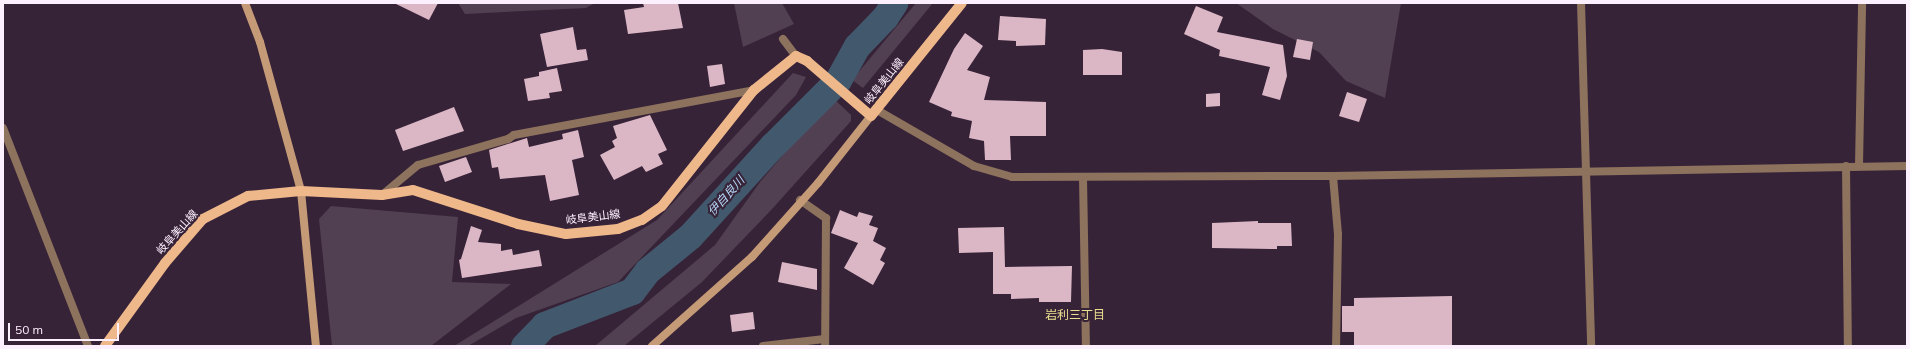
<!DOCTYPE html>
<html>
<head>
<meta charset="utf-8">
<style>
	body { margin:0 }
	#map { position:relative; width:1910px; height:349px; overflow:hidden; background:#372338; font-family:Mulish,"Noto Sans JP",sans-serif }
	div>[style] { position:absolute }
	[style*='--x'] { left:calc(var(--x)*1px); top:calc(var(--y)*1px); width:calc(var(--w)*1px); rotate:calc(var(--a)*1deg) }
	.green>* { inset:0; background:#514051 }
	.river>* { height:27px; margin:-13.5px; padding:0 13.5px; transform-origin:13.5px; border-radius:13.5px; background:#42596d }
	.building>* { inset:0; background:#dbb7c6 }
	.street>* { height:8px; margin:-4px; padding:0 4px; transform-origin:4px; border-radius:4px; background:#8d725d }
	.secondary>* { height:8px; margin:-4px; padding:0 4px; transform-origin:4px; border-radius:4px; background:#c49a77 }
	.primary>* { height:10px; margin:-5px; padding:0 5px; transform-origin:5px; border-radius:5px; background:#efb88b }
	span { translate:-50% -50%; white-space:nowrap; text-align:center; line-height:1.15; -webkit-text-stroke:4px #372338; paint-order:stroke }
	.street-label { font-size:11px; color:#fdf0fe }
	.water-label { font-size:12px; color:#b4d7f7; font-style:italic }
	.neighbourhood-label { font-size:12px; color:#eadf90 }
	.frame { position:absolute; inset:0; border:4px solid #fdf0fe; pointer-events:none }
	.scale { position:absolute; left:8px; top:323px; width:111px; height:18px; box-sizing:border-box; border:2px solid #fdf0fe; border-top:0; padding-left:5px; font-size:12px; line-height:14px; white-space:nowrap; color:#fdf0fe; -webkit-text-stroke:3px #372338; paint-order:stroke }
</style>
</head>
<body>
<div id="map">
	<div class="green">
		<i style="clip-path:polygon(458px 3px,595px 3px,586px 8px,465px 14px)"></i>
		<i style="clip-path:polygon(734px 3px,782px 3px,794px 24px,743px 47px)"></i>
		<i style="clip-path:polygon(916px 3px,933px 3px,863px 88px,852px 80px)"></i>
		<i style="clip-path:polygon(1236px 3px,1401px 3px,1385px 98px,1346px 81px,1319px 52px,1273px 29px)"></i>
		<i style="clip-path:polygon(793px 73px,806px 77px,796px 95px,618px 282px,516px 318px,468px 346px,454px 346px,657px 220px)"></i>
		<i style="clip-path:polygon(832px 97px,851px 115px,851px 121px,773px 208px,702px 282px,624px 346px,595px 346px,715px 245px,760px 182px)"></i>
		<i style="clip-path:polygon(331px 206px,458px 217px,452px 282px,511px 284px,431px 346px,332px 346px,319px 219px)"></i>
	</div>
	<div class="river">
		<i style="--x:524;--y:346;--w:29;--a:-46"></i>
		<i style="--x:544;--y:325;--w:94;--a:-21.1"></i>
		<i style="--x:632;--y:291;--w:25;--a:-53"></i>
		<i style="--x:647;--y:271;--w:55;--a:-39.1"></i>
		<i style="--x:690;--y:236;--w:122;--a:-47.7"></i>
		<i style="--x:772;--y:146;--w:93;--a:-45"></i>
		<i style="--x:838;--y:80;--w:39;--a:-61"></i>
		<i style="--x:857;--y:46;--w:40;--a:-46"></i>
		<i style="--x:885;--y:17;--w:17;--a:-57"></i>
	</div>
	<div class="building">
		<i style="clip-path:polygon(394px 3px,438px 3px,429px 20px)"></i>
		<i style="clip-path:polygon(643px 3px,678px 3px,683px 28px,628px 34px,624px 10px,644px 7px)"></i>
		<i style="clip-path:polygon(1196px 6px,1223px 17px,1217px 32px,1283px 45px,1287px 76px,1280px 100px,1262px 95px,1270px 67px,1219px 56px,1220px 50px,1184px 34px)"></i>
		<i style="clip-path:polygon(1000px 16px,1046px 19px,1045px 45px,1016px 46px,1016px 41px,998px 40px)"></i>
		<i style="clip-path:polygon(573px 27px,577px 50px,586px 49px,588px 60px,547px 67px,540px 34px)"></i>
		<i style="clip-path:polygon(965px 33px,983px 46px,967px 70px,990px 77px,984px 100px,1046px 102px,1046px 136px,1010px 136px,1011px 160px,985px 160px,984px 141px,969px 138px,972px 121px,951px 116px,952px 112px,929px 102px,954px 49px)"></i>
		<i style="clip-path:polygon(1297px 39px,1313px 42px,1310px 60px,1293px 57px)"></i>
		<i style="clip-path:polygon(1102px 49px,1122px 52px,1122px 75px,1083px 75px,1083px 50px)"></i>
		<i style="clip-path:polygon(722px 64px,725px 84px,710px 87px,707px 66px)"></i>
		<i style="clip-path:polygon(557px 68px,562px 91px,549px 93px,550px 98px,528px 101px,524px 79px,539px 76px,539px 72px)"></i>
		<i style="clip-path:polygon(1347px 92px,1367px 99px,1359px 122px,1339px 116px)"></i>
		<i style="clip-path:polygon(1220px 93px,1220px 106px,1206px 107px,1206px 94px)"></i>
		<i style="clip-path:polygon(454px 107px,464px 131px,403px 151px,395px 130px)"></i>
		<i style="clip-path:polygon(650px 115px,667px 150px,658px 154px,663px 164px,646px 172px,642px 166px,614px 180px,600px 155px,615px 147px,612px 141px,617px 138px,613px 126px)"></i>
		<i style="clip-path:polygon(578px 130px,584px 157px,572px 160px,579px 195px,550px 201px,545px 175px,500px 179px,498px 167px,492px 168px,489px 150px,527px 138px,529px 147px,563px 139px,562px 134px)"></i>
		<i style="clip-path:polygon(466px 157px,472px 172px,445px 182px,439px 166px)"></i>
		<i style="clip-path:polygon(840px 210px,857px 217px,859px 212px,873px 216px,869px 225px,878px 228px,873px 241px,886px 248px,880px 260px,885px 263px,873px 285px,844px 268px,858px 243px,831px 233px)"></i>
		<i style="clip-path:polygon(1258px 221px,1258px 223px,1291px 223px,1292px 246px,1277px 246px,1277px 249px,1212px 248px,1212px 223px)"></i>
		<i style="clip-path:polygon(471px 226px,482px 230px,478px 242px,501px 244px,501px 251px,512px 249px,513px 255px,539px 250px,542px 266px,462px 278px,459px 260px,461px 259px)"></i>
		<i style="clip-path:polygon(1004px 227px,1005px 267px,1072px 266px,1071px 302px,1039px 302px,1039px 298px,1011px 299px,1011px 294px,993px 294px,993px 252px,959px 253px,958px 228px)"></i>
		<i style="clip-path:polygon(782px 262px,817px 269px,817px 290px,778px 282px)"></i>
		<i style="clip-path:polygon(1452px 296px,1452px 346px,1354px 346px,1354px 332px,1342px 332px,1342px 306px,1354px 306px,1354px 298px)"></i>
		<i style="clip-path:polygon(753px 312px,755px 329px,732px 332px,730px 315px)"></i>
	</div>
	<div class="street">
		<i style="--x:1581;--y:3;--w:343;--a:88.3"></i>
		<i style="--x:783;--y:39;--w:21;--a:53"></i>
		<i style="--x:877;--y:110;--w:112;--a:30"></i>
		<i style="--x:974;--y:166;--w:40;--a:16"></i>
		<i style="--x:1012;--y:177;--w:321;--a:-0.2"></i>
		<i style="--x:1333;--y:176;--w:574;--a:-1"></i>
		<i style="--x:3;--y:128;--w:234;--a:68.7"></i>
		<i style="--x:1859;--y:165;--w:162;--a:-88.9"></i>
		<i style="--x:1846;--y:166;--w:180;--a:89.4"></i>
		<i style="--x:1333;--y:176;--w:58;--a:85.1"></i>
		<i style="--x:1338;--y:234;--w:112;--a:91"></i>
		<i style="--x:1083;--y:178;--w:168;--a:89"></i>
		<i style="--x:382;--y:195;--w:47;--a:-39.8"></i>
		<i style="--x:418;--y:165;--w:94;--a:-16.1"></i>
		<i style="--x:508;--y:139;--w:7;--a:-34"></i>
		<i style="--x:514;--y:135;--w:244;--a:-10.6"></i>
		<i style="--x:800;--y:200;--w:32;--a:35"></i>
		<i style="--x:826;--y:218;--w:128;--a:90.4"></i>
		<i style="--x:763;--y:346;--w:62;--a:-6.4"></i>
	</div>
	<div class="secondary">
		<i style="--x:245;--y:3;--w:42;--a:69"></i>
		<i style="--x:260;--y:42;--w:155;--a:74.6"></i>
		<i style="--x:301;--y:191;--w:156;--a:84.5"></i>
		<i style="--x:652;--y:346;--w:134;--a:-41.7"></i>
		<i style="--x:752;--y:257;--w:99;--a:-48.3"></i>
		<i style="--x:818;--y:183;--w:85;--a:-51.7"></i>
	</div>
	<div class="primary">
		<i style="--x:105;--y:346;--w:102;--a:-54.1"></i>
		<i style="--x:165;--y:263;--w:58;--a:-49.2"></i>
		<i style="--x:203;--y:219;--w:51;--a:-27.1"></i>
		<i style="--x:248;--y:196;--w:53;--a:-5.4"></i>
		<i style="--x:301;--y:191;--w:81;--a:2.8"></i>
		<i style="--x:382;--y:195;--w:31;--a:-9"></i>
		<i style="--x:413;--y:190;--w:110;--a:17.9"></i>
		<i style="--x:518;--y:224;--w:49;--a:11.8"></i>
		<i style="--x:566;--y:234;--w:52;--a:-5.5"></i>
		<i style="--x:618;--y:229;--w:26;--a:-21"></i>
		<i style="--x:642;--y:220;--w:24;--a:-35"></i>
		<i style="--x:662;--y:206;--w:148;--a:-51.6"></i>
		<i style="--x:754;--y:90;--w:54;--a:-39"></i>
		<i style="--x:796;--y:56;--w:12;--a:24"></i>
		<i style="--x:807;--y:61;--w:84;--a:40.7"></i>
		<i style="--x:871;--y:116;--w:145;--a:-51.2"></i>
	</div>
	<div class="street-label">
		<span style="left:884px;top:81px;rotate:-51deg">岐阜美山線</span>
		<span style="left:593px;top:217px;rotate:-7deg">岐阜美山線</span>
		<span style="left:177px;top:232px;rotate:-48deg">岐阜美山線</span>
	</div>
	<div class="water-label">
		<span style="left:726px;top:196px;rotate:-48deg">伊自良川</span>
	</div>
	<div class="neighbourhood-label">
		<span style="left:1075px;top:315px">岩利三丁目</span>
	</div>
	<div class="frame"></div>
	<div class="scale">50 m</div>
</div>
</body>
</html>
